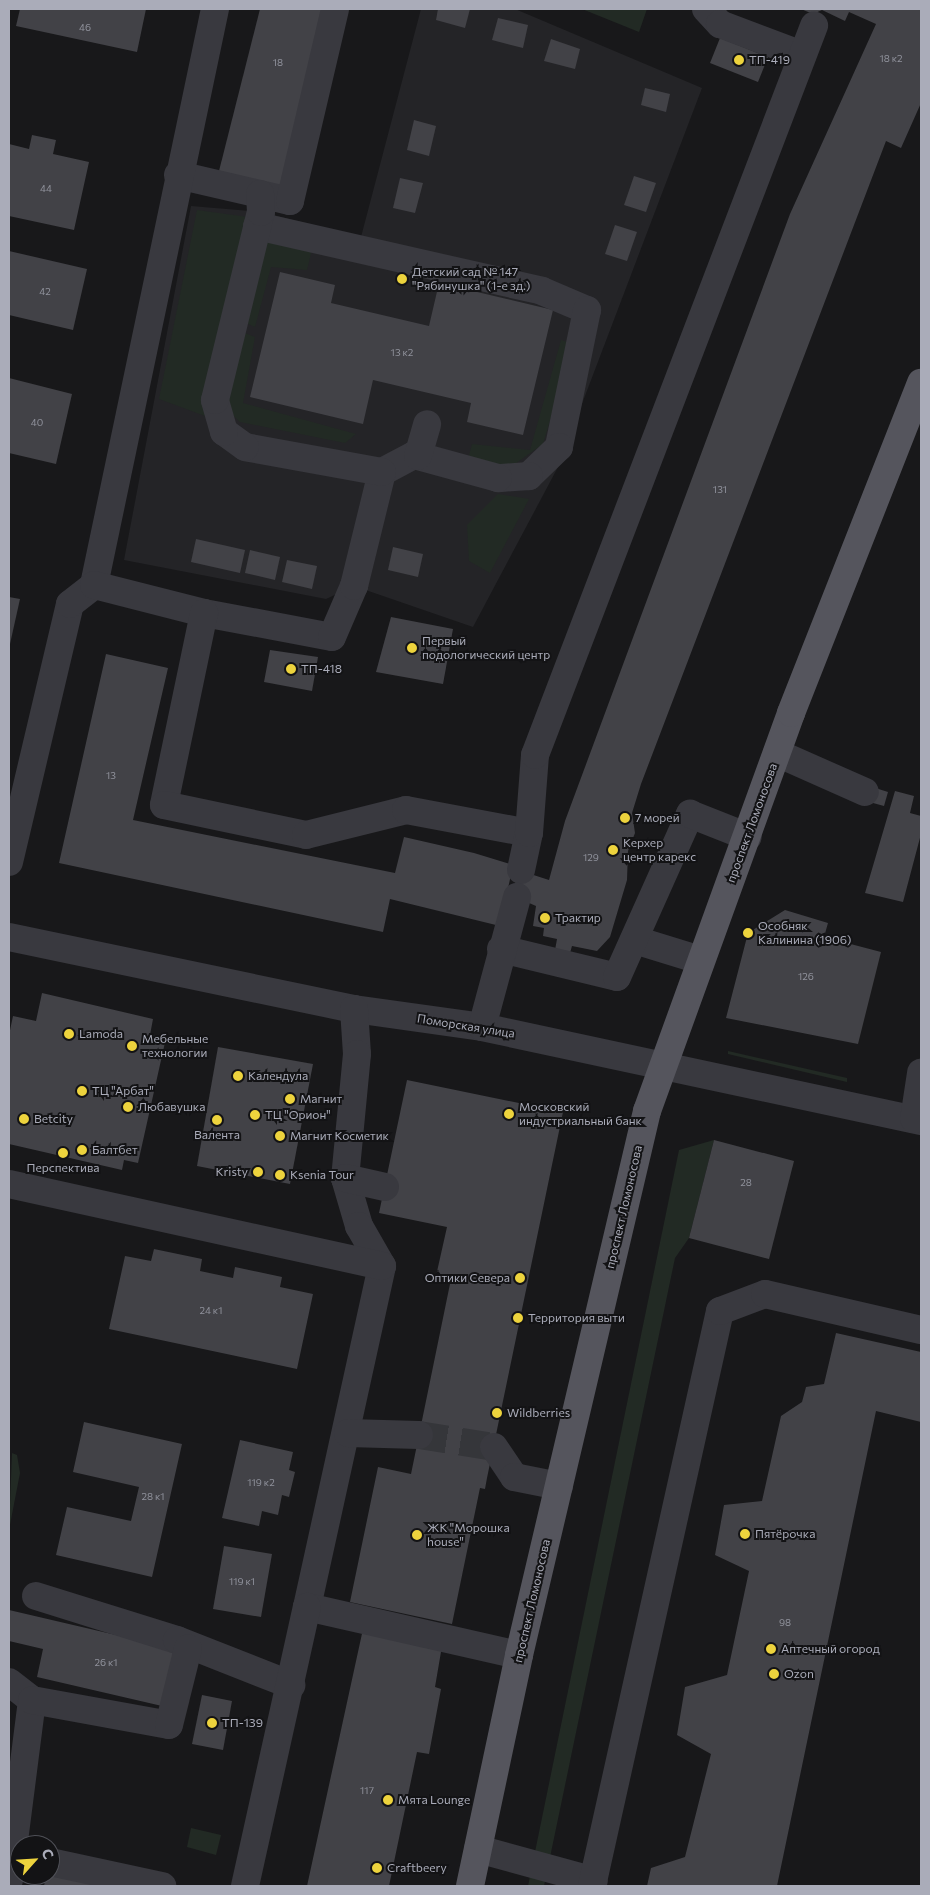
<!DOCTYPE html>
<html>
<head>
<meta charset="utf-8">
<style>
	body { margin:0 }
	#map { position:relative; width:930px; height:1895px; overflow:hidden; background:#18181a; font-family:Commissioner,sans-serif }
	div>[style] { position:absolute }
	[style*='--x'] { left:calc(var(--x)*1px); top:calc(var(--y)*1px); width:calc(var(--w)*1px); rotate:calc(var(--a)*1deg) }
	.built>* { inset:0; background:#242427 }
	.green>* { inset:0; background:#222a24 }
	.building>* { inset:0; background:#424247 }
	.minor-tunnel>* { height:28px; margin-top:-14px; transform-origin:0; background:repeating-linear-gradient(90deg,#35363a 0 28px,transparent 0 42px) }
	.minor>* { height:28px; margin:-14px; padding:0 14px; transform-origin:14px; border-radius:14px; background:#39393f }
	.major>* { height:28px; margin:-14px; padding:0 14px; transform-origin:14px; border-radius:14px; background:#55555d }
	.dots>* { width:14px; height:14px; translate:-50% -50%; box-sizing:border-box; border:2px solid #131315; border-radius:50% }
	span { translate:-50% -50%; white-space:nowrap; text-align:center; line-height:1.15; -webkit-text-stroke:4px #131315; paint-order:stroke }
	.number-label { font-size:10px; color:#90929c }
	.number-label span { -webkit-text-stroke-width:0 }
	.poi-label { font-size:12px; color:#aaacb9 }
	.left { translate:0 -50%; text-align:left }
	.right { translate:-100% -50%; text-align:right }
	.street-label { font-size:12px; color:#aaacb9 }
	.frame { position:absolute; inset:0; border:10px solid #aaacb9; pointer-events:none }
	.north { position:absolute; left:10px; top:1835px; width:50px; height:50px; box-sizing:border-box; background:#131315; border:1px solid #4f5057; border-radius:50%; rotate:64deg; font-size:14px; font-weight:700; line-height:20px; text-align:center; color:#aaacb9 }
	.north::after { content:''; display:block; margin:auto; width:18px; height:22px; background:#edd33d; clip-path:polygon(50% 0,100% 100%,50% 72%,0 100%) }
</style>
</head>
<body>
<div id="map">
	<div class="built">
		<i style="clip-path:polygon(421px 9px,515px 9px,702px 88px,558px 467px,473px 627px,354px 586px,326px 599px,124px 560px,191px 206px,261px 212px,361px 237px)"></i>
	</div>
	<div class="green">
		<i style="clip-path:polygon(582px 9px,647px 9px,639px 32px)"></i>
		<i style="clip-path:polygon(197px 210px,248px 217px,205px 416px,159px 399px)"></i>
		<i style="clip-path:polygon(264px 232px,313px 245px,307px 270px,271px 267px,255px 327px,239px 320px)"></i>
		<i style="clip-path:polygon(240px 331px,255px 337px,243px 403px,356px 434px,345px 443px,240px 422px,227px 410px)"></i>
		<i style="clip-path:polygon(561px 340px,573px 344px,543px 444px,512px 466px,468px 459px,472px 444px,530px 450px)"></i>
		<i style="clip-path:polygon(498px 494px,529px 499px,490px 573px,469px 561px,467px 525px)"></i>
		<i style="clip-path:polygon(728px 1051px,847px 1078px,847px 1082px,728px 1054px)"></i>
		<i style="clip-path:polygon(714px 1140px,689px 1238px,675px 1258px,544px 1886px,528px 1886px,679px 1150px)"></i>
		<i style="clip-path:polygon(12px 1453px,17px 1455px,20px 1473px,9px 1530px)"></i>
		<i style="clip-path:polygon(191px 1828px,221px 1835px,216px 1855px,187px 1847px)"></i>
	</div>
	<div class="building">
		<i style="clip-path:polygon(20px 9px,146px 9px,137px 52px,16px 26px)"></i>
		<i style="clip-path:polygon(260px 9px,323px 9px,281px 186px,219px 171px)"></i>
		<i style="clip-path:polygon(438px 9px,470px 9px,465px 28px,436px 20px)"></i>
		<i style="clip-path:polygon(801px 9px,921px 9px,921px 103px,901px 148px,886px 141px,641px 784px,632px 813px,635px 833px,628px 851px,627px 880px,610px 937px,597px 951px,572px 946px,570px 953px,555px 950px,557px 939px,543px 936px,544px 928px,533px 926px,536px 906px,513px 896px,518px 870px,549px 880px,565px 821px,790px 214px,876px 24px,849px 12px,845px 21px,822px 10px,813px 14px)"></i>
		<i style="clip-path:polygon(498px 18px,528px 25px,523px 48px,492px 40px)"></i>
		<i style="clip-path:polygon(720px 38px,768px 57px,758px 82px,710px 63px)"></i>
		<i style="clip-path:polygon(551px 39px,580px 49px,575px 69px,544px 61px)"></i>
		<i style="clip-path:polygon(645px 88px,670px 94px,666px 112px,641px 105px)"></i>
		<i style="clip-path:polygon(414px 120px,436px 126px,429px 156px,407px 150px)"></i>
		<i style="clip-path:polygon(32px 135px,56px 140px,53px 154px,89px 162px,74px 230px,9px 216px,9px 144px,29px 149px)"></i>
		<i style="clip-path:polygon(634px 176px,656px 183px,646px 212px,624px 205px)"></i>
		<i style="clip-path:polygon(400px 178px,423px 183px,415px 213px,393px 208px)"></i>
		<i style="clip-path:polygon(615px 225px,637px 232px,627px 261px,605px 254px)"></i>
		<i style="clip-path:polygon(9px 251px,87px 269px,73px 330px,9px 315px)"></i>
		<i style="clip-path:polygon(280px 272px,335px 285px,331px 303px,429px 326px,439px 283px,553px 310px,523px 435px,467px 422px,471px 403px,373px 380px,363px 424px,250px 397px)"></i>
		<i style="clip-path:polygon(9px 378px,72px 394px,56px 464px,9px 453px)"></i>
		<i style="clip-path:polygon(196px 539px,245px 550px,240px 573px,191px 562px)"></i>
		<i style="clip-path:polygon(393px 547px,423px 554px,418px 577px,388px 570px)"></i>
		<i style="clip-path:polygon(250px 550px,280px 557px,275px 580px,245px 573px)"></i>
		<i style="clip-path:polygon(287px 560px,317px 566px,312px 589px,282px 582px)"></i>
		<i style="clip-path:polygon(9px 597px,20px 599px,10px 644px,9px 644px)"></i>
		<i style="clip-path:polygon(391px 617px,453px 629px,443px 684px,376px 672px)"></i>
		<i style="clip-path:polygon(270px 650px,318px 657px,312px 691px,264px 682px)"></i>
		<i style="clip-path:polygon(106px 654px,168px 668px,133px 820px,395px 873px,404px 837px,474px 853px,513px 865px,500px 926px,390px 899px,383px 932px,59px 863px)"></i>
		<i style="clip-path:polygon(866px 785px,888px 792px,884px 806px,862px 800px)"></i>
		<i style="clip-path:polygon(895px 791px,914px 796px,910px 813px,921px 816px,921px 834px,903px 902px,865px 893px)"></i>
		<i style="clip-path:polygon(785px 910px,828px 923px,824px 937px,881px 952px,858px 1044px,726px 1018px,748px 933px)"></i>
		<i style="clip-path:polygon(42px 993px,153px 1019px,150px 1035px,166px 1038px,138px 1163px,124px 1160px,122px 1170px,9px 1144px,9px 1035px,13px 1016px,36px 1021px)"></i>
		<i style="clip-path:polygon(218px 1047px,313px 1064px,290px 1184px,197px 1166px)"></i>
		<i style="clip-path:polygon(407px 1080px,563px 1112px,487px 1478px,485px 1489px,480px 1488px,452px 1624px,350px 1602px,378px 1467px,411px 1474px,451px 1279px,436px 1276px,447px 1227px,379px 1213px)"></i>
		<i style="clip-path:polygon(714px 1140px,794px 1161px,769px 1259px,689px 1238px)"></i>
		<i style="clip-path:polygon(154px 1249px,202px 1259px,200px 1271px,233px 1278px,235px 1267px,282px 1277px,280px 1287px,313px 1294px,297px 1369px,109px 1329px,125px 1256px,151px 1261px)"></i>
		<i style="clip-path:polygon(836px 1333px,921px 1352px,921px 1422px,876px 1411px,777px 1886px,647px 1886px,651px 1868px,685px 1857px,711px 1754px,677px 1735px,685px 1687px,727px 1675px,749px 1571px,715px 1555px,724px 1505px,762px 1501px,781px 1416px,802px 1402px,806px 1387px,824px 1384px)"></i>
		<i style="clip-path:polygon(84px 1422px,182px 1444px,152px 1577px,56px 1555px,67px 1507px,131px 1521px,139px 1487px,73px 1472px)"></i>
		<i style="clip-path:polygon(240px 1440px,293px 1452px,289px 1470px,295px 1472px,289px 1497px,282px 1495px,278px 1515px,262px 1511px,259px 1526px,222px 1518px)"></i>
		<i style="clip-path:polygon(224px 1546px,272px 1554px,261px 1617px,213px 1609px)"></i>
		<i style="clip-path:polygon(9px 1610px,176px 1649px,162px 1706px,37px 1677px,43px 1649px,9px 1641px)"></i>
		<i style="clip-path:polygon(363px 1629px,442px 1646px,435px 1687px,441px 1689px,429px 1754px,417px 1752px,389px 1886px,307px 1886px)"></i>
		<i style="clip-path:polygon(202px 1695px,232px 1701px,223px 1750px,192px 1744px)"></i>
		<i style="clip-path:polygon(46px 1875px,50px 1875px,104px 1886px,44px 1886px)"></i>
	</div>
	<div class="minor-tunnel">
		<i style="--x:419;--y:1435;--w:76;--a:9.1"></i>
	</div>
	<div class="minor">
		<i style="--x:706;--y:9;--w:21;--a:47"></i>
		<i style="--x:720;--y:24;--w:88;--a:20.7"></i>
		<i style="--x:178;--y:175;--w:115;--a:13.1"></i>
		<i style="--x:290;--y:201;--w:197;--a:-76.8"></i>
		<i style="--x:257;--y:226;--w:292;--a:12.8"></i>
		<i style="--x:542;--y:291;--w:49;--a:22.9"></i>
		<i style="--x:587;--y:310;--w:140;--a:101.6"></i>
		<i style="--x:559;--y:447;--w:42;--a:136"></i>
		<i style="--x:529;--y:476;--w:31;--a:176"></i>
		<i style="--x:498;--y:478;--w:87;--a:-164.7"></i>
		<i style="--x:414;--y:455;--w:36;--a:152"></i>
		<i style="--x:418;--y:456;--w:33;--a:-74"></i>
		<i style="--x:94;--y:585;--w:589;--a:-78.14"></i>
		<i style="--x:204;--y:613;--w:130;--a:10.6"></i>
		<i style="--x:332;--y:637;--w:56;--a:-66.7"></i>
		<i style="--x:354;--y:586;--w:117;--a:-76.2"></i>
		<i style="--x:382;--y:472;--w:139;--a:-169.7"></i>
		<i style="--x:245;--y:447;--w:26;--a:-144"></i>
		<i style="--x:224;--y:432;--w:33;--a:-106"></i>
		<i style="--x:215;--y:400;--w:194;--a:-76.3"></i>
		<i style="--x:261;--y:212;--w:18;--a:-93"></i>
		<i style="--x:777;--y:753;--w:96;--a:23.9"></i>
		<i style="--x:9;--y:862;--w:265;--a:-76.7"></i>
		<i style="--x:70;--y:604;--w:31;--a:-38"></i>
		<i style="--x:94;--y:585;--w:114;--a:14.3"></i>
		<i style="--x:204;--y:613;--w:196;--a:101.8"></i>
		<i style="--x:164;--y:805;--w:145;--a:11.9"></i>
		<i style="--x:306;--y:835;--w:103;--a:-14"></i>
		<i style="--x:406;--y:810;--w:125;--a:10.6"></i>
		<i style="--x:521;--y:870;--w:38;--a:-78"></i>
		<i style="--x:529;--y:833;--w:78;--a:-85.6"></i>
		<i style="--x:535;--y:755;--w:781;--a:-69.06"></i>
		<i style="--x:9;--y:937;--w:352;--a:11.8"></i>
		<i style="--x:354;--y:1009;--w:129;--a:8"></i>
		<i style="--x:482;--y:1027;--w:449;--a:12.1"></i>
		<i style="--x:635;--y:940;--w:68;--a:17.1"></i>
		<i style="--x:501;--y:949;--w:119;--a:13.6"></i>
		<i style="--x:617;--y:977;--w:179;--a:-65.9"></i>
		<i style="--x:690;--y:814;--w:62;--a:21.6"></i>
		<i style="--x:354;--y:1009;--w:45;--a:86.2"></i>
		<i style="--x:357;--y:1054;--w:125;--a:95.5"></i>
		<i style="--x:345;--y:1178;--w:50;--a:73.7"></i>
		<i style="--x:359;--y:1226;--w:46;--a:60.1"></i>
		<i style="--x:382;--y:1266;--w:349;--a:102.4"></i>
		<i style="--x:307;--y:1607;--w:217;--a:12.8"></i>
		<i style="--x:482;--y:1027;--w:135;--a:-74.9"></i>
		<i style="--x:914;--y:1119;--w:47;--a:-81.3"></i>
		<i style="--x:345;--y:1178;--w:41;--a:12.7"></i>
		<i style="--x:9;--y:1184;--w:382;--a:12.4"></i>
		<i style="--x:348;--y:1433;--w:71;--a:1.6"></i>
		<i style="--x:494;--y:1447;--w:36;--a:56"></i>
		<i style="--x:514;--y:1477;--w:46;--a:11.3"></i>
		<i style="--x:36;--y:1596;--w:148;--a:17.3"></i>
		<i style="--x:177;--y:1640;--w:123;--a:21.5"></i>
		<i style="--x:9;--y:1682;--w:29;--a:38"></i>
		<i style="--x:478;--y:1849;--w:120;--a:15.4"></i>
		<i style="--x:50;--y:1862;--w:115;--a:12.1"></i>
		<i style="--x:9;--y:1880;--w:181;--a:-82.7"></i>
		<i style="--x:32;--y:1700;--w:139;--a:10.3"></i>
		<i style="--x:169;--y:1725;--w:79;--a:-76.1"></i>
		<i style="--x:245;--y:1886;--w:286;--a:-77.5"></i>
		<i style="--x:592;--y:1886;--w:589;--a:-77.45"></i>
		<i style="--x:720;--y:1311;--w:48;--a:-20.7"></i>
		<i style="--x:765;--y:1294;--w:160;--a:13"></i>
	</div>
	<div class="major">
		<i style="--x:470;--y:1886;--w:236;--a:-78"></i>
		<i style="--x:519;--y:1655;--w:559;--a:-76.76"></i>
		<i style="--x:647;--y:1111;--w:423;--a:-70.1"></i>
		<i style="--x:791;--y:713;--w:355;--a:-68.5"></i>
	</div>
	<div class="dots">
		<i style="left:739px;top:60px;background:#edd33d"></i>
		<i style="left:402px;top:279px;background:#edd33d"></i>
		<i style="left:412px;top:648px;background:#edd33d"></i>
		<i style="left:291px;top:669px;background:#edd33d"></i>
		<i style="left:625px;top:818px;background:#edd33d"></i>
		<i style="left:613px;top:850px;background:#edd33d"></i>
		<i style="left:545px;top:918px;background:#edd33d"></i>
		<i style="left:748px;top:933px;background:#edd33d"></i>
		<i style="left:69px;top:1034px;background:#edd33d"></i>
		<i style="left:132px;top:1046px;background:#edd33d"></i>
		<i style="left:238px;top:1076px;background:#edd33d"></i>
		<i style="left:82px;top:1091px;background:#edd33d"></i>
		<i style="left:290px;top:1099px;background:#edd33d"></i>
		<i style="left:128px;top:1107px;background:#edd33d"></i>
		<i style="left:509px;top:1114px;background:#edd33d"></i>
		<i style="left:255px;top:1115px;background:#edd33d"></i>
		<i style="left:24px;top:1119px;background:#edd33d"></i>
		<i style="left:217px;top:1120px;background:#edd33d"></i>
		<i style="left:280px;top:1136px;background:#edd33d"></i>
		<i style="left:82px;top:1150px;background:#edd33d"></i>
		<i style="left:63px;top:1153px;background:#edd33d"></i>
		<i style="left:258px;top:1172px;background:#edd33d"></i>
		<i style="left:280px;top:1175px;background:#edd33d"></i>
		<i style="left:520px;top:1278px;background:#edd33d"></i>
		<i style="left:518px;top:1318px;background:#edd33d"></i>
		<i style="left:497px;top:1413px;background:#edd33d"></i>
		<i style="left:745px;top:1534px;background:#edd33d"></i>
		<i style="left:417px;top:1535px;background:#edd33d"></i>
		<i style="left:771px;top:1649px;background:#edd33d"></i>
		<i style="left:774px;top:1674px;background:#edd33d"></i>
		<i style="left:212px;top:1723px;background:#edd33d"></i>
		<i style="left:388px;top:1800px;background:#edd33d"></i>
		<i style="left:377px;top:1868px;background:#edd33d"></i>
	</div>
	<div class="number-label">
		<span style="left:85px;top:28px">46</span>
		<span style="left:891px;top:59px">18 к2</span>
		<span style="left:278px;top:63px">18</span>
		<span style="left:46px;top:189px">44</span>
		<span style="left:45px;top:292px">42</span>
		<span style="left:402px;top:353px">13 к2</span>
		<span style="left:37px;top:423px">40</span>
		<span style="left:720px;top:490px">131</span>
		<span style="left:111px;top:776px">13</span>
		<span style="left:591px;top:858px">129</span>
		<span style="left:806px;top:977px">126</span>
		<span style="left:746px;top:1183px">28</span>
		<span style="left:211px;top:1311px">24 к1</span>
		<span style="left:261px;top:1483px">119 к2</span>
		<span style="left:153px;top:1497px">28 к1</span>
		<span style="left:242px;top:1582px">119 к1</span>
		<span style="left:785px;top:1623px">98</span>
		<span style="left:106px;top:1663px">26 к1</span>
		<span style="left:367px;top:1791px">117</span>
	</div>
	<div class="poi-label">
		<span class="left" style="left:749px;top:60px">ТП-419</span>
		<span class="left" style="left:412px;top:279px">Детский сад № 147<br>"Рябинушка" (1-е зд.)</span>
		<span class="left" style="left:422px;top:648px">Первый<br>подологический центр</span>
		<span class="left" style="left:301px;top:669px">ТП-418</span>
		<span class="left" style="left:635px;top:818px">7 морей</span>
		<span class="left" style="left:623px;top:850px">Керхер<br>центр карекс</span>
		<span class="left" style="left:555px;top:918px">Трактир</span>
		<span class="left" style="left:758px;top:933px">Особняк<br>Калинина (1906)</span>
		<span class="left" style="left:79px;top:1034px">Lamoda</span>
		<span class="left" style="left:142px;top:1046px">Мебельные<br>технологии</span>
		<span class="left" style="left:248px;top:1076px">Календула</span>
		<span class="left" style="left:92px;top:1091px">ТЦ "Арбат"</span>
		<span class="left" style="left:300px;top:1099px">Магнит</span>
		<span class="left" style="left:138px;top:1107px">Любавушка</span>
		<span class="left" style="left:519px;top:1114px">Московский<br>индустриальный банк</span>
		<span class="left" style="left:265px;top:1115px">ТЦ "Орион"</span>
		<span class="left" style="left:34px;top:1119px">Betcity</span>
		<span style="left:217px;top:1135px">Валента</span>
		<span class="left" style="left:290px;top:1136px">Магнит Косметик</span>
		<span class="left" style="left:92px;top:1150px">Балтбет</span>
		<span style="left:63px;top:1168px">Перспектива</span>
		<span class="right" style="left:248px;top:1172px">Kristy</span>
		<span class="left" style="left:290px;top:1175px">Ksenia Tour</span>
		<span class="right" style="left:510px;top:1278px">Оптики Севера</span>
		<span class="left" style="left:528px;top:1318px">Территория выти</span>
		<span class="left" style="left:507px;top:1413px">Wildberries</span>
		<span class="left" style="left:427px;top:1535px">ЖК "Морошка<br>house"</span>
		<span class="left" style="left:755px;top:1534px">Пятёрочка</span>
		<span class="left" style="left:781px;top:1649px">Аптечный огород</span>
		<span class="left" style="left:784px;top:1674px">Ozon</span>
		<span class="left" style="left:222px;top:1723px">ТП-139</span>
		<span class="left" style="left:398px;top:1800px">Мята Lounge</span>
		<span class="left" style="left:387px;top:1868px">Craftbeery</span>
	</div>
	<div class="street-label">
		<span style="left:752px;top:823px;rotate:-70deg">проспект Ломоносова</span>
		<span style="left:466px;top:1026px;rotate:9deg">Поморская улица</span>
		<span style="left:624px;top:1207px;rotate:-77deg">проспект Ломоносова</span>
		<span style="left:532px;top:1601px;rotate:-77deg">проспект Ломоносова</span>
	</div>
	<div class="frame"></div>
	<div class="north">С</div>
</div>
</body>
</html>
